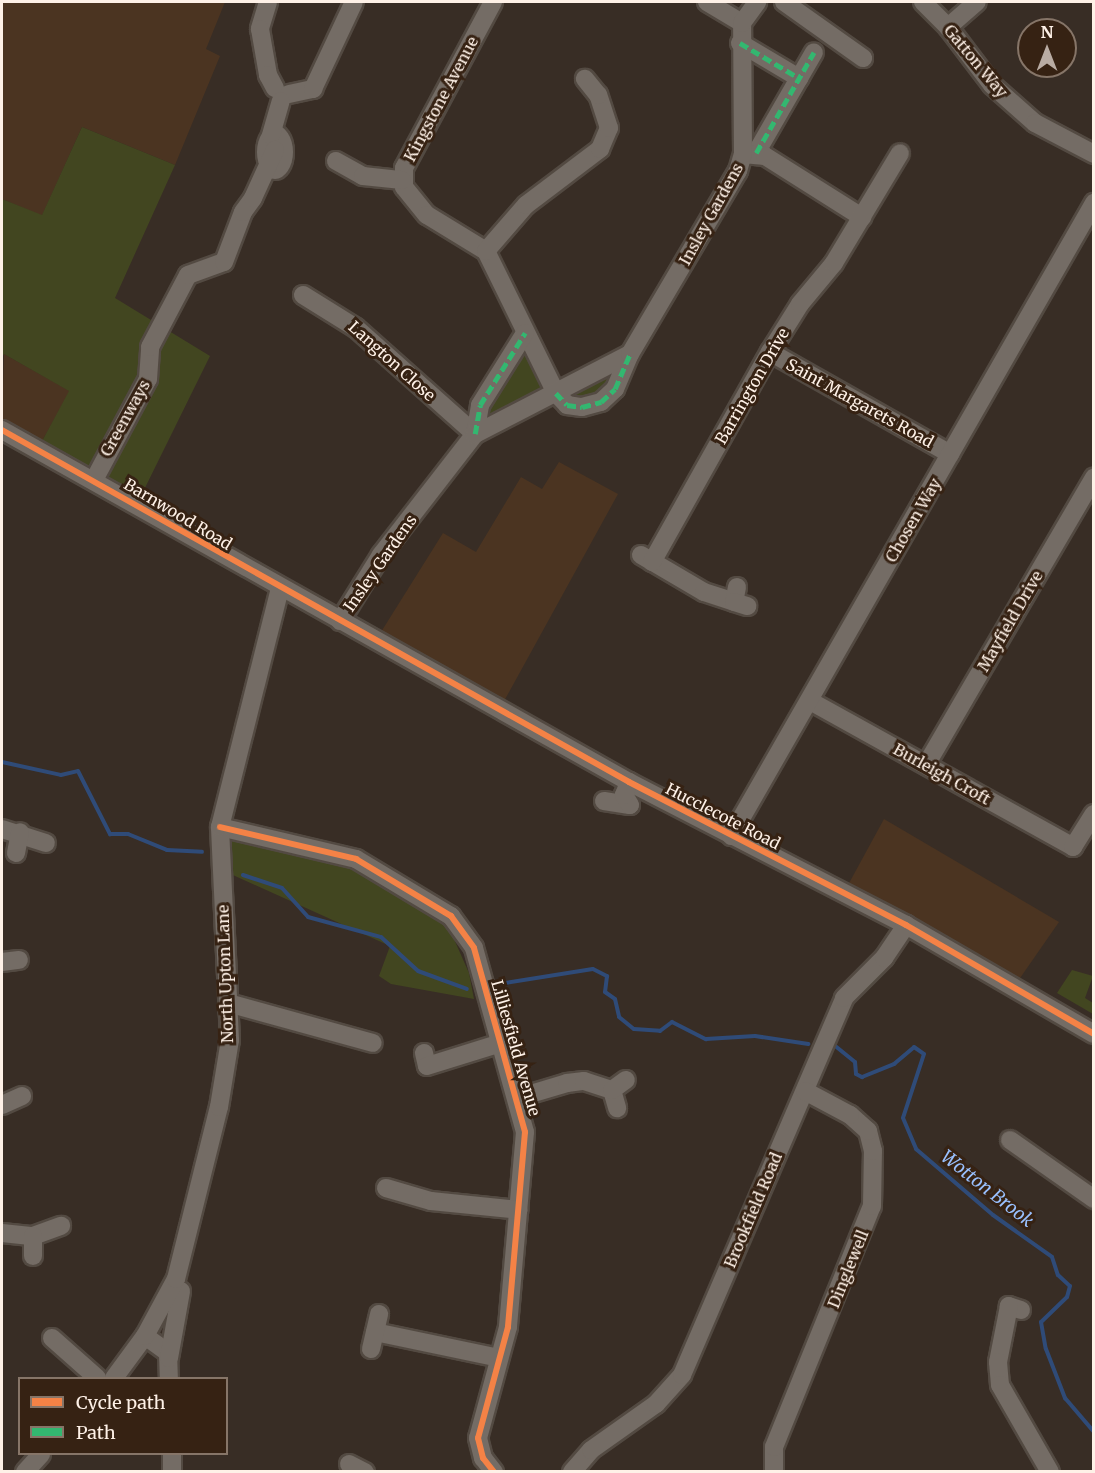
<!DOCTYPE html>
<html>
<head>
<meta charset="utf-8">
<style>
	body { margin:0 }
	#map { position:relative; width:1095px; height:1473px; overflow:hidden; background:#382d25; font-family:Merriweather,serif }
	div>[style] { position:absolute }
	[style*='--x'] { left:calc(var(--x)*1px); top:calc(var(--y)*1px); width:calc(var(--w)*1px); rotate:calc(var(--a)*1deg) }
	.built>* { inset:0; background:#4b3421 }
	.green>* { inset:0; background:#424620 }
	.stream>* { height:4px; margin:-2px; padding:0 2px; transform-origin:2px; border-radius:2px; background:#2f4b78 }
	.roads { filter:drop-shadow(2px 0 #534a42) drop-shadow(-2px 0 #534a42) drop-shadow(0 2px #534a42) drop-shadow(0 -2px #534a42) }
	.minor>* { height:18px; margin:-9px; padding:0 9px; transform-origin:9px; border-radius:9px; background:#746c65 }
	.minor>.ring { margin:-9px; padding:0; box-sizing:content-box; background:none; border:18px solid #746c65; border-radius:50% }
	.quiet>* { height:4.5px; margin-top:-2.25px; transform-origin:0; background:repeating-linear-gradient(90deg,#33b770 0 9px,transparent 0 13.5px) }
	.cycleway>* { height:6px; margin:-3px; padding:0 3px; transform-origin:3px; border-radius:3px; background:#f48246 }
	span { translate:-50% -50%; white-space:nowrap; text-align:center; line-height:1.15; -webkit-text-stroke:6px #362213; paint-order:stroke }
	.street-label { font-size:16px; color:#fef1e7 }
	.water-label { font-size:18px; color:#99c0fe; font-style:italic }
	.frame { position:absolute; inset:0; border:3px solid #fef1e7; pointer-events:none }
	.legend { position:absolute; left:18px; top:1377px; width:210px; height:78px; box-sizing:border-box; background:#362213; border:2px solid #867568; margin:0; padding:8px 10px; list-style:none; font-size:18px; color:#fef1e7 }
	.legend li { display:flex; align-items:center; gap:12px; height:30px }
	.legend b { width:30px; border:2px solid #867568 }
	.north { position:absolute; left:1017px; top:18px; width:60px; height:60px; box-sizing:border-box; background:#362213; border:2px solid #867568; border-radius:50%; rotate:0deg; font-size:16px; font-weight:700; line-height:24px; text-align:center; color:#fef1e7 }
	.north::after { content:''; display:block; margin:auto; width:21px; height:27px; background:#b9aca3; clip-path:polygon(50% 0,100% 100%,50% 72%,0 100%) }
</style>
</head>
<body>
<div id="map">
	<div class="built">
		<i style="clip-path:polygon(2px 2px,225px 2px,206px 49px,220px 56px,175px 165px,82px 127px,42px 216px,2px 199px)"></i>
		<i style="clip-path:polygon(4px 354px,70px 391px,41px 443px,2px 421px)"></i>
		<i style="clip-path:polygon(559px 462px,618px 494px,503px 703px,381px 632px,443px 533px,476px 552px,521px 477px,542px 489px)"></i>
		<i style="clip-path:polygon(884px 819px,1059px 922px,1018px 981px,848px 885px)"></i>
	</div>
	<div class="green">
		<i style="clip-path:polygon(82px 127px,175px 165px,115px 298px,210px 356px,140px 498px,41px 443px,69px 391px,4px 354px,2px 358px,2px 199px,42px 215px)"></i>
		<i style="clip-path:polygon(526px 328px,556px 396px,614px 369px,601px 402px,549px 398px,483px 427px,480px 405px)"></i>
		<i style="clip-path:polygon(251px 837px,350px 863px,446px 921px,469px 973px,474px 999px,391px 984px,379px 976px,390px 946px,224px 871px,223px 843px)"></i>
		<i style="clip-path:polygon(1072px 970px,1093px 976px,1085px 998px,1093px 1003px,1093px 1014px,1057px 993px)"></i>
	</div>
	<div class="stream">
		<i style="--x:2;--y:762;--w:60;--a:12.4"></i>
		<i style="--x:61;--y:775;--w:17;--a:-13"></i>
		<i style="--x:78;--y:771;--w:71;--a:63.1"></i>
		<i style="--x:110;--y:834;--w:18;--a:0"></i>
		<i style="--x:128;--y:834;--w:42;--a:22.3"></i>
		<i style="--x:167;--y:850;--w:35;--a:3"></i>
		<i style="--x:243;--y:875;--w:41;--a:18.4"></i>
		<i style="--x:282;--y:888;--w:39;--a:48"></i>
		<i style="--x:308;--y:917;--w:76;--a:15.3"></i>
		<i style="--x:381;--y:937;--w:50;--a:42.6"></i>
		<i style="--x:418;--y:971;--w:52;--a:20.2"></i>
		<i style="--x:493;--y:985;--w:101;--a:-9.1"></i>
		<i style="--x:593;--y:969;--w:16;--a:27"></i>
		<i style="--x:607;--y:976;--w:16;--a:97"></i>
		<i style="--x:605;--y:992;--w:12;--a:35"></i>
		<i style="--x:615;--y:999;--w:18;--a:77"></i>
		<i style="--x:619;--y:1017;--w:19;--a:39"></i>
		<i style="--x:634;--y:1029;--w:26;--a:4"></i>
		<i style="--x:660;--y:1031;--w:15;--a:-37"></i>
		<i style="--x:672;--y:1022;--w:38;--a:27"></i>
		<i style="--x:706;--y:1039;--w:49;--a:-3.5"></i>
		<i style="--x:755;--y:1036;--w:54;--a:8.6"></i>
		<i style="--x:834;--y:1045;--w:27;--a:39"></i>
		<i style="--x:855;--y:1062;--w:12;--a:85"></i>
		<i style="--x:856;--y:1074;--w:7;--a:27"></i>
		<i style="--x:862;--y:1077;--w:35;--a:-22"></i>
		<i style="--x:894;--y:1064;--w:26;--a:-40"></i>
		<i style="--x:914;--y:1047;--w:12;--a:35"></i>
		<i style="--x:924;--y:1054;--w:67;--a:108.2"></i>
		<i style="--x:903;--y:1118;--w:34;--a:67"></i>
		<i style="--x:916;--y:1149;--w:101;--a:40.6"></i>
		<i style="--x:993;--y:1215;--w:72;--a:35.4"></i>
		<i style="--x:1052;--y:1257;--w:19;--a:72"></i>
		<i style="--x:1058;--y:1275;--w:16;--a:43"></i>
		<i style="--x:1070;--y:1286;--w:11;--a:105"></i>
		<i style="--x:1067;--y:1297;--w:36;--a:136"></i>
		<i style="--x:1041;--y:1322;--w:27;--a:80"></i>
		<i style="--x:1046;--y:1349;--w:53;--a:68.8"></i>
		<i style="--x:1065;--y:1398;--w:45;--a:49.5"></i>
	</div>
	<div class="roads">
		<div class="minor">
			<i style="--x:268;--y:2;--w:28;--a:107"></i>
			<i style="--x:260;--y:29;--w:47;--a:80.1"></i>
			<i style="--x:268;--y:75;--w:15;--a:62"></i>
			<i style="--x:493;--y:2;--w:188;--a:118.2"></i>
			<i style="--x:404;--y:168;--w:19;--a:90"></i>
			<i style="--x:404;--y:187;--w:36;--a:51"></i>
			<i style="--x:427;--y:215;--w:69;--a:31.4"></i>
			<i style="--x:486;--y:251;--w:158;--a:63.8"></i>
			<i style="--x:556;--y:393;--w:16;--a:47"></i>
			<i style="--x:567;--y:405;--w:15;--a:8"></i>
			<i style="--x:582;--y:407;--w:20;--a:-15"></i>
			<i style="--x:601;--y:402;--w:19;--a:-43"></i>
			<i style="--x:615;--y:389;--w:38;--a:-67"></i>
			<i style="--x:707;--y:2;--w:41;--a:31"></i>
			<i style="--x:784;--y:2;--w:97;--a:35.3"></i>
			<i style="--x:923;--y:2;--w:35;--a:45"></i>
			<i style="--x:948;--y:27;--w:73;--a:52.8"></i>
			<i style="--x:992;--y:85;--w:57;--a:41.5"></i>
			<i style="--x:1035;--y:123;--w:67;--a:27.7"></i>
			<i style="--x:948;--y:27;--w:38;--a:-41"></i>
			<i style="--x:740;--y:43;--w:69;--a:30.7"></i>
			<i style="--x:289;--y:94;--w:25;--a:-12"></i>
			<i style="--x:313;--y:89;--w:96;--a:-64.8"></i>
			<i class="ring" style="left:266px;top:134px;width:-2px;height:-2px"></i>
			<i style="--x:271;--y:135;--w:35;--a:-74"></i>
			<i style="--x:756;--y:153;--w:116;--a:-60.1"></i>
			<i style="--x:743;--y:154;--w:22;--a:5"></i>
			<i style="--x:765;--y:156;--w:115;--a:32.2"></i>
			<i style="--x:336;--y:161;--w:31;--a:29"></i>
			<i style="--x:363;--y:176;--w:39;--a:6"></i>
			<i style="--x:486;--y:251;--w:61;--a:-49"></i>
			<i style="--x:526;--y:205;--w:93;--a:-37.1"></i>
			<i style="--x:600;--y:149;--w:23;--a:-67"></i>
			<i style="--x:609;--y:128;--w:35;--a:-108"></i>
			<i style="--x:598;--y:95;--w:21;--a:-129"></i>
			<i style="--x:303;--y:295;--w:62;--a:31.9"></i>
			<i style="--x:356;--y:328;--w:159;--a:41.7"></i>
			<i style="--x:770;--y:352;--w:207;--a:29.5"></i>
			<i style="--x:2;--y:430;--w:719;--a:29.31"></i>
			<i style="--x:629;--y:782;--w:312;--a:27.3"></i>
			<i style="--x:906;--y:925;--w:217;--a:30.1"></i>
			<i style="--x:475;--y:434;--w:29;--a:-80"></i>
			<i style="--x:480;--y:405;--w:85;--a:-58"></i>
			<i style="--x:94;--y:480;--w:115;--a:-61.9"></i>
			<i style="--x:148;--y:379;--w:32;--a:-86"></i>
			<i style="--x:150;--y:347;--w:81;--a:-62.2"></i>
			<i style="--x:188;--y:275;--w:38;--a:-20"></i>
			<i style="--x:224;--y:262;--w:53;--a:-69.2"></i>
			<i style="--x:243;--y:212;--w:17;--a:-54"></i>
			<i style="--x:253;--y:198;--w:53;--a:-65.4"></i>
			<i style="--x:641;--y:555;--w:73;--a:30.4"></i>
			<i style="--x:704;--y:592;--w:32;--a:18"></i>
			<i style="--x:652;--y:562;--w:241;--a:-60.7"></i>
			<i style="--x:770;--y:352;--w:57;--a:-58"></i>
			<i style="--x:800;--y:304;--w:53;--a:-50.3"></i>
			<i style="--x:834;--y:263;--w:128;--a:-59"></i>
			<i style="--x:737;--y:587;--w:15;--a:101"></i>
			<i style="--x:734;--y:602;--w:14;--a:17"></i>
			<i style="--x:340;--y:621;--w:78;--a:-58.2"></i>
			<i style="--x:381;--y:555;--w:153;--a:-52.2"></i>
			<i style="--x:475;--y:434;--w:174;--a:-27.3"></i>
			<i style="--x:630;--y:354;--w:212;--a:-59.5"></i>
			<i style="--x:738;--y:171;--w:18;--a:-74"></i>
			<i style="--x:743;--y:154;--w:131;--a:-90.4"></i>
			<i style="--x:742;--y:23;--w:26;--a:-54"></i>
			<i style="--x:810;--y:701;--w:301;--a:29"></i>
			<i style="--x:1073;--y:847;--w:39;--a:-58"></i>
			<i style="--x:926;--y:765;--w:333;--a:-59.7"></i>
			<i style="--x:604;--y:801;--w:26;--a:9"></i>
			<i style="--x:630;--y:805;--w:12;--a:-121"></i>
			<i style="--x:624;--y:795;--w:14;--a:-69"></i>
			<i style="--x:220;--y:827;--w:140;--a:13.2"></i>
			<i style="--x:356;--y:859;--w:111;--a:31"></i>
			<i style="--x:451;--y:916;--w:39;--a:54"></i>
			<i style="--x:474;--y:948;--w:191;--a:74.5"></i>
			<i style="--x:525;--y:1132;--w:196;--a:95"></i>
			<i style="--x:508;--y:1327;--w:115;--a:105.1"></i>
			<i style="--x:478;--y:1438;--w:21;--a:76"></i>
			<i style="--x:483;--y:1458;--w:18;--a:52"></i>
			<i style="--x:2;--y:829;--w:46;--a:17.7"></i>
			<i style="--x:731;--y:836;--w:730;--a:-60.17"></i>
			<i style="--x:16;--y:853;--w:21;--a:-79"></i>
			<i style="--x:2;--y:962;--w:17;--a:-7"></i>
			<i style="--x:228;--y:1003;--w:150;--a:15.4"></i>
			<i style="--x:424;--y:1053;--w:13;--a:77"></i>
			<i style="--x:427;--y:1066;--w:77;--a:-17.3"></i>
			<i style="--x:612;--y:1090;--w:19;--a:74"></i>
			<i style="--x:517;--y:1098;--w:52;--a:-16.7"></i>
			<i style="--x:567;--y:1083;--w:17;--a:-7"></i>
			<i style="--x:584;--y:1081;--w:29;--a:18"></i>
			<i style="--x:612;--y:1090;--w:17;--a:-36"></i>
			<i style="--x:2;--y:1105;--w:22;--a:-24"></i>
			<i style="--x:1010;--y:1140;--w:103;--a:35.1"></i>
			<i style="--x:386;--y:1188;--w:47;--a:16.1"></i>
			<i style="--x:431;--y:1201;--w:88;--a:5.8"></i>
			<i style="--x:2;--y:1233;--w:31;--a:6"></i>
			<i style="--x:33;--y:1236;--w:30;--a:-20"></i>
			<i style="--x:33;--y:1256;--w:20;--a:-90"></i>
			<i style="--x:1021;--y:1310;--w:13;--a:-162"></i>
			<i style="--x:1009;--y:1306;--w:57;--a:101.1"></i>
			<i style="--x:998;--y:1362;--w:23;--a:85"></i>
			<i style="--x:1000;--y:1385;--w:100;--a:60.1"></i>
			<i style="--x:375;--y:1332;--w:127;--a:11.8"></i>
			<i style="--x:145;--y:1336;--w:29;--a:36"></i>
			<i style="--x:168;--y:1353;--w:25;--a:88"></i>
			<i style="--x:52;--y:1338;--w:60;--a:41.6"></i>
			<i style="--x:371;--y:1349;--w:36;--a:-77"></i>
			<i style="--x:169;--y:1358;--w:68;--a:-79.8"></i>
			<i style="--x:114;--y:1378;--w:52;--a:-53.6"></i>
			<i style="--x:145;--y:1336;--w:65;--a:-61.5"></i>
			<i style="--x:176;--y:1279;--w:177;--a:-76"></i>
			<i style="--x:219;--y:1107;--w:68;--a:-80.7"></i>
			<i style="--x:230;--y:1040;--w:213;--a:-92.7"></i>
			<i style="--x:220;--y:827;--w:246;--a:-75.9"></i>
			<i style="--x:349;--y:1464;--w:18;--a:27"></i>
			<i style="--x:25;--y:1472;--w:24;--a:-48"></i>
			<i style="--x:172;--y:1472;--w:18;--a:-90"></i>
			<i style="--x:572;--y:1472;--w:29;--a:-49"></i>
			<i style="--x:591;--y:1450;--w:80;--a:-35.3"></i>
			<i style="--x:656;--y:1404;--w:39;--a:-48"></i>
			<i style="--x:682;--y:1375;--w:410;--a:-66.7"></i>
			<i style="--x:844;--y:998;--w:57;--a:-45"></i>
			<i style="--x:884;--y:958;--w:40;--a:-56"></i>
			<i style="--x:774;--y:1472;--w:25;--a:-90"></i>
			<i style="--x:774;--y:1447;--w:260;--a:-67.9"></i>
			<i style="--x:872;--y:1206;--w:55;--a:-89"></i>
			<i style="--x:873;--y:1151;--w:21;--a:-104"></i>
			<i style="--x:868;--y:1131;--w:24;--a:-138"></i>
			<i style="--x:850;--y:1115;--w:51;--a:-151.9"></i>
		</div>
	</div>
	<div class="quiet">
		<i style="--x:740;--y:43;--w:69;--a:30.7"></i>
		<i style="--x:756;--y:153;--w:116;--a:-60.1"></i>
		<i style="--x:556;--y:393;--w:16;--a:47"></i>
		<i style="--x:567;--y:405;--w:15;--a:8"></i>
		<i style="--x:582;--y:407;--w:20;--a:-15"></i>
		<i style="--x:601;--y:402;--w:19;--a:-43"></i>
		<i style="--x:615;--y:389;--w:38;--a:-67"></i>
		<i style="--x:475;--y:434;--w:29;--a:-80"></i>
		<i style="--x:480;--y:405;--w:85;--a:-58"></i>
	</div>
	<div class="cycleway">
		<i style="--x:2;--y:430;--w:719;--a:29.31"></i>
		<i style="--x:629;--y:782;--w:312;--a:27.3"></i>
		<i style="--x:906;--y:925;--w:217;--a:30.1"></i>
		<i style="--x:220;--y:827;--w:140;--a:13.2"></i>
		<i style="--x:356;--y:859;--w:111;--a:31"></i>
		<i style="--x:451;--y:916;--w:39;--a:54"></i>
		<i style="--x:474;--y:948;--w:191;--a:74.5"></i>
		<i style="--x:525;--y:1132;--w:196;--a:95"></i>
		<i style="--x:508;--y:1327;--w:115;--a:105.1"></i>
		<i style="--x:478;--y:1438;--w:21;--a:76"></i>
		<i style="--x:483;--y:1458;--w:18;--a:52"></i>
	</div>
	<div class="street-label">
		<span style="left:976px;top:61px;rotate:50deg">Gatton Way</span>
		<span style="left:441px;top:99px;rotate:-62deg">Kingstone Avenue</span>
		<span style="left:711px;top:214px;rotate:-61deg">Insley Gardens</span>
		<span style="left:392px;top:361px;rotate:42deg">Langton Close</span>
		<span style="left:752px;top:386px;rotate:-60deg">Barrington Drive</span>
		<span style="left:860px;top:403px;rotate:29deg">Saint Margarets Road</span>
		<span style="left:125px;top:418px;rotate:-61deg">Greenways</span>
		<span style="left:178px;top:514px;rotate:31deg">Barnwood Road</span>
		<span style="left:913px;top:520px;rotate:-60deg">Chosen Way</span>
		<span style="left:380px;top:563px;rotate:-55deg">Insley Gardens</span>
		<span style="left:1010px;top:621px;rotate:-60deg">Mayfield Drive</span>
		<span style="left:942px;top:774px;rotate:29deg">Burleigh Croft</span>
		<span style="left:723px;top:816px;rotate:27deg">Hucclecote Road</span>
		<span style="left:225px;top:974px;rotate:-92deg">North Upton Lane</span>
		<span style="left:516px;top:1048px;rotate:74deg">Lilliesfield Avenue</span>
		<span style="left:753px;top:1210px;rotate:-67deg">Brookfield Road</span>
		<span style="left:848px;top:1269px;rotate:-68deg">Dinglewell</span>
	</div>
	<div class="water-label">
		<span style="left:987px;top:1189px;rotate:38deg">Wotton Brook</span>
	</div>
	<div class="frame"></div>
	<ul class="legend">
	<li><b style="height:8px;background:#f48246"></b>Cycle path</li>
	<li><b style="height:8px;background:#33b770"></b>Path</li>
	</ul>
	<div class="north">N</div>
</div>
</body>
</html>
